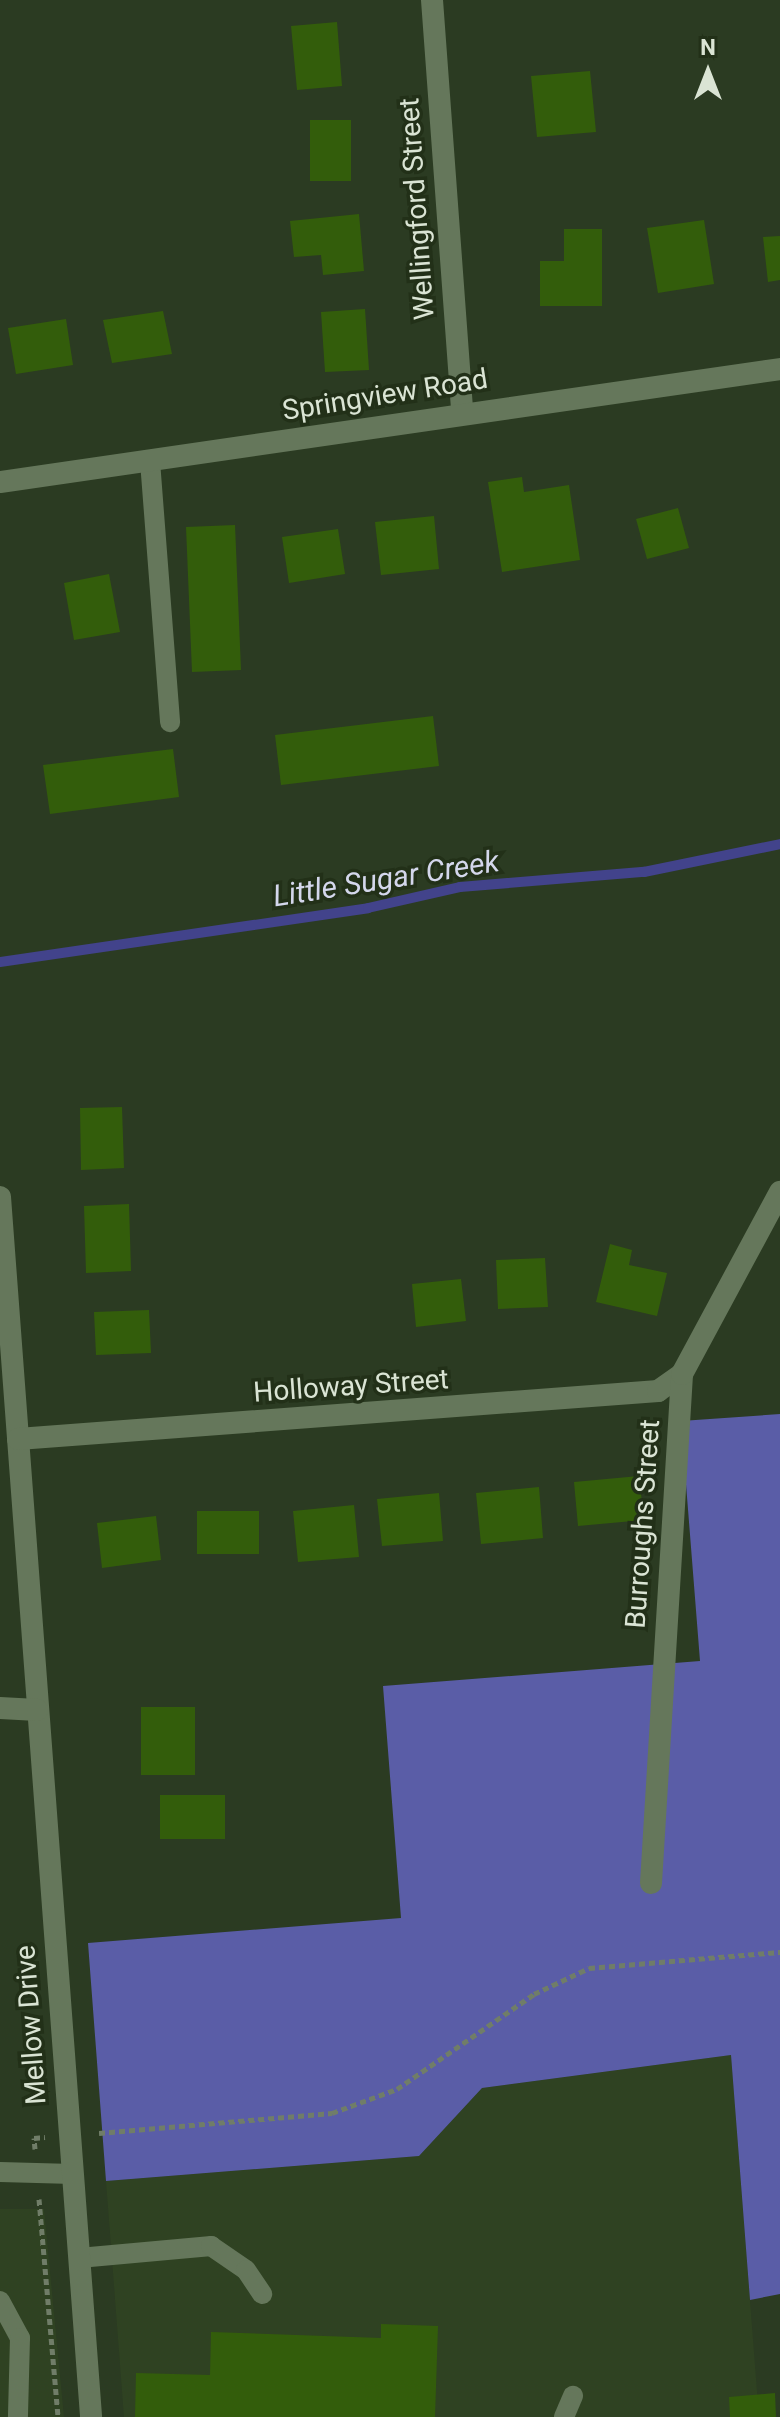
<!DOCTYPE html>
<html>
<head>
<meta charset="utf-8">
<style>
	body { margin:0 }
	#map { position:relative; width:780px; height:2417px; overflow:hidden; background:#2b3b22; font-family:Roboto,sans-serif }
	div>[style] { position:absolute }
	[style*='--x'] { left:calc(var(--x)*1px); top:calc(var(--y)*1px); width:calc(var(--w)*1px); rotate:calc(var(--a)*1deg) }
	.built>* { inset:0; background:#2f4222 }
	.forest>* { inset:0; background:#5a5da7 }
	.stream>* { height:10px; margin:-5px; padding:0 5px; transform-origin:5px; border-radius:5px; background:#42438b }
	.building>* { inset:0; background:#335d0b }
	.path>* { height:5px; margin-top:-2.5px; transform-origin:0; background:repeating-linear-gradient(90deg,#707d68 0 6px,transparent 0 10px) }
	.service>* { height:20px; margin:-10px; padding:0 10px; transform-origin:10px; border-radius:10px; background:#65775b }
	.minor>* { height:22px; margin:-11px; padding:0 11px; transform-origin:11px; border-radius:11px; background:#65775b }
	span { translate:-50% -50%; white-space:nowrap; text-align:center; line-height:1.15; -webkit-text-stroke:7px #223018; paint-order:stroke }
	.street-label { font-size:28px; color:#dae4d4 }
	.water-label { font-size:30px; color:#d4d7ec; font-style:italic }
	.north { position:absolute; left:668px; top:32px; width:80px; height:80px; -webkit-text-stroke:6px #223018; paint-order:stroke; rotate:0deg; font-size:22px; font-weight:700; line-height:32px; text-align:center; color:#dae4d4 }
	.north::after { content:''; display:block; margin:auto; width:28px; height:36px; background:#dae4d4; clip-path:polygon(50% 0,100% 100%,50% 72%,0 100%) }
</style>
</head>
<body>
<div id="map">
	<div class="built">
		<i style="clip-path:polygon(731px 2055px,759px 2417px,124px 2417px,106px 2181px,419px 2156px,482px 2088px)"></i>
		<i style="clip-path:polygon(0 2209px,44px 2209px,64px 2417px,0 2417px)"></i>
	</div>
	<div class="forest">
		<i style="clip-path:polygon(780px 1414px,780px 2294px,750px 2300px,731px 2055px,482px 2088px,419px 2156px,106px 2181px,88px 1943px,401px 1918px,383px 1686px,700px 1661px,681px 1421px)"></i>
	</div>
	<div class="stream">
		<i style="--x:0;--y:962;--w:372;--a:-8.3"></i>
		<i style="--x:368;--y:908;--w:94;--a:-12.9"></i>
		<i style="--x:460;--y:887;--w:185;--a:-4.7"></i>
		<i style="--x:644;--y:872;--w:139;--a:-11.6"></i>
	</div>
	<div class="building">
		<i style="clip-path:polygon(337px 22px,342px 86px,297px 90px,291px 26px)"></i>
		<i style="clip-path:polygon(590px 71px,596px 132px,537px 137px,531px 76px)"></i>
		<i style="clip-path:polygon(310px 120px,351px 120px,351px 181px,310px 181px)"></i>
		<i style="clip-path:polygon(359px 214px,364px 271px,323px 275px,321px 255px,294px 257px,290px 221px)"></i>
		<i style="clip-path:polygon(704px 220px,714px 284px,658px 293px,647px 228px)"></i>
		<i style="clip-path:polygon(564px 229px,602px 229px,602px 306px,540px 306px,540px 261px,564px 261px)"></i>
		<i style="clip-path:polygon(780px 236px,780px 280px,768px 282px,763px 237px)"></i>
		<i style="clip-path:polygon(365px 309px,369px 370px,325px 372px,321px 312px)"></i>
		<i style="clip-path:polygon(163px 311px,172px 354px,112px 363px,103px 320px)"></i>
		<i style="clip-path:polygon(66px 319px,73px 365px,16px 374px,8px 328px)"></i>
		<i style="clip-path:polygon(522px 477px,524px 492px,569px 485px,580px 560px,502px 572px,488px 482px)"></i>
		<i style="clip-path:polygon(678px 508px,689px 548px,647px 559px,636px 519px)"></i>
		<i style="clip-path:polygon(434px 516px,439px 569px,381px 575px,375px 522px)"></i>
		<i style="clip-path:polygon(235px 525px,241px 670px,192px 672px,186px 527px)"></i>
		<i style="clip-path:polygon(338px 529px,345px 574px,289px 583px,282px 537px)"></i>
		<i style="clip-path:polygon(109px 574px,120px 632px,74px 640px,64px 583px)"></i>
		<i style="clip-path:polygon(433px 716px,439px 766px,281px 785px,275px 735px)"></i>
		<i style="clip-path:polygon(173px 749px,179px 797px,50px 814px,43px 765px)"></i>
		<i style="clip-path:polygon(122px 1107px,124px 1168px,81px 1170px,80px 1108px)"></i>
		<i style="clip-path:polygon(129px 1204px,131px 1271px,86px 1273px,84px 1206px)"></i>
		<i style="clip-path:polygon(610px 1244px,632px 1250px,629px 1265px,667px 1273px,657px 1316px,596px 1302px)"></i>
		<i style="clip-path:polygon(545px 1258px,548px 1307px,498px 1309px,496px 1260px)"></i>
		<i style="clip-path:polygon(461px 1279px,466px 1321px,416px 1327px,412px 1284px)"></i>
		<i style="clip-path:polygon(149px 1310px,151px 1353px,96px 1355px,94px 1312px)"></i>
		<i style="clip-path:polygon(639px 1476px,644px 1520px,578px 1526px,574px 1482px)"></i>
		<i style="clip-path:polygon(539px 1487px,543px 1538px,481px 1544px,476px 1493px)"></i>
		<i style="clip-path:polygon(439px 1493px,443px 1541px,382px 1546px,377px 1499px)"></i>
		<i style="clip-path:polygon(354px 1505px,359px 1557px,298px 1562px,293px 1511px)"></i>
		<i style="clip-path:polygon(197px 1511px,259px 1511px,259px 1554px,197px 1554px)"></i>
		<i style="clip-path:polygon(156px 1516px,161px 1560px,102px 1568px,97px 1523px)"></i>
		<i style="clip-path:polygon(141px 1707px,195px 1707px,195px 1775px,141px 1775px)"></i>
		<i style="clip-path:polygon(160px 1795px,225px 1795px,225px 1839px,160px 1839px)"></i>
		<i style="clip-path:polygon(381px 2324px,438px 2326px,435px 2417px,135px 2417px,136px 2373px,210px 2375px,211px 2332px,381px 2338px)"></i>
		<i style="clip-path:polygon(775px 2393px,776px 2417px,730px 2417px,729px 2397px)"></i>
	</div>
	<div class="path">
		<i style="--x:99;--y:2133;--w:234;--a:-4.9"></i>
		<i style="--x:332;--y:2113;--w:69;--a:-20.3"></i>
		<i style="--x:397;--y:2089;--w:167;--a:-34.7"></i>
		<i style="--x:534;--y:1994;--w:61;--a:-25.3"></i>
		<i style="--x:589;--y:1968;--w:192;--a:-4.8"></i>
		<i style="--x:35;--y:2149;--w:11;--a:-95"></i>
		<i style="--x:34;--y:2138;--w:11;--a:-5"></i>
		<i style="--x:39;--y:2199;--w:219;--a:85"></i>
	</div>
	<div class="service">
		<i style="--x:150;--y:461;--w:262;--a:85.6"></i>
		<i style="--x:0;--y:2172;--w:73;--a:1.6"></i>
		<i style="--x:79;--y:2258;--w:133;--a:-5.2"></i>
		<i style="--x:211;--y:2246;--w:42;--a:34.4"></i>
		<i style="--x:246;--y:2270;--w:29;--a:56"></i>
		<i style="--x:0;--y:2301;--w:42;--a:61.6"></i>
		<i style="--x:20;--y:2338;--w:79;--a:91.5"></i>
		<i style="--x:564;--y:2417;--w:23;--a:-67"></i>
	</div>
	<div class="minor">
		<i style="--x:432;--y:0;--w:414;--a:85.8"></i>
		<i style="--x:0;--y:482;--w:788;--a:-8.24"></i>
		<i style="--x:0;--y:1197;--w:1223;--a:85.73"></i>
		<i style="--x:18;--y:1439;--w:642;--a:-4.29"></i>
		<i style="--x:658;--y:1391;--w:29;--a:-35"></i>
		<i style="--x:0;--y:1708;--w:37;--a:3"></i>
		<i style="--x:651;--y:1883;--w:510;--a:-86.51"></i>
		<i style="--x:682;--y:1374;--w:207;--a:-61.7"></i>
	</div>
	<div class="street-label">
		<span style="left:417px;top:209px;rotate:-94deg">Wellingford Street</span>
		<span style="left:385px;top:395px;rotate:-9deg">Springview Road</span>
		<span style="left:351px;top:1386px;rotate:-4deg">Holloway Street</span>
		<span style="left:643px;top:1524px;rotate:-86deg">Burroughs Street</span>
		<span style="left:31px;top:2025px;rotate:-94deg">Mellow Drive</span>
	</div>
	<div class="water-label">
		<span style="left:386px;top:879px;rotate:-9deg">Little Sugar Creek</span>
	</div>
	<div class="north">N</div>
</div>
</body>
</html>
